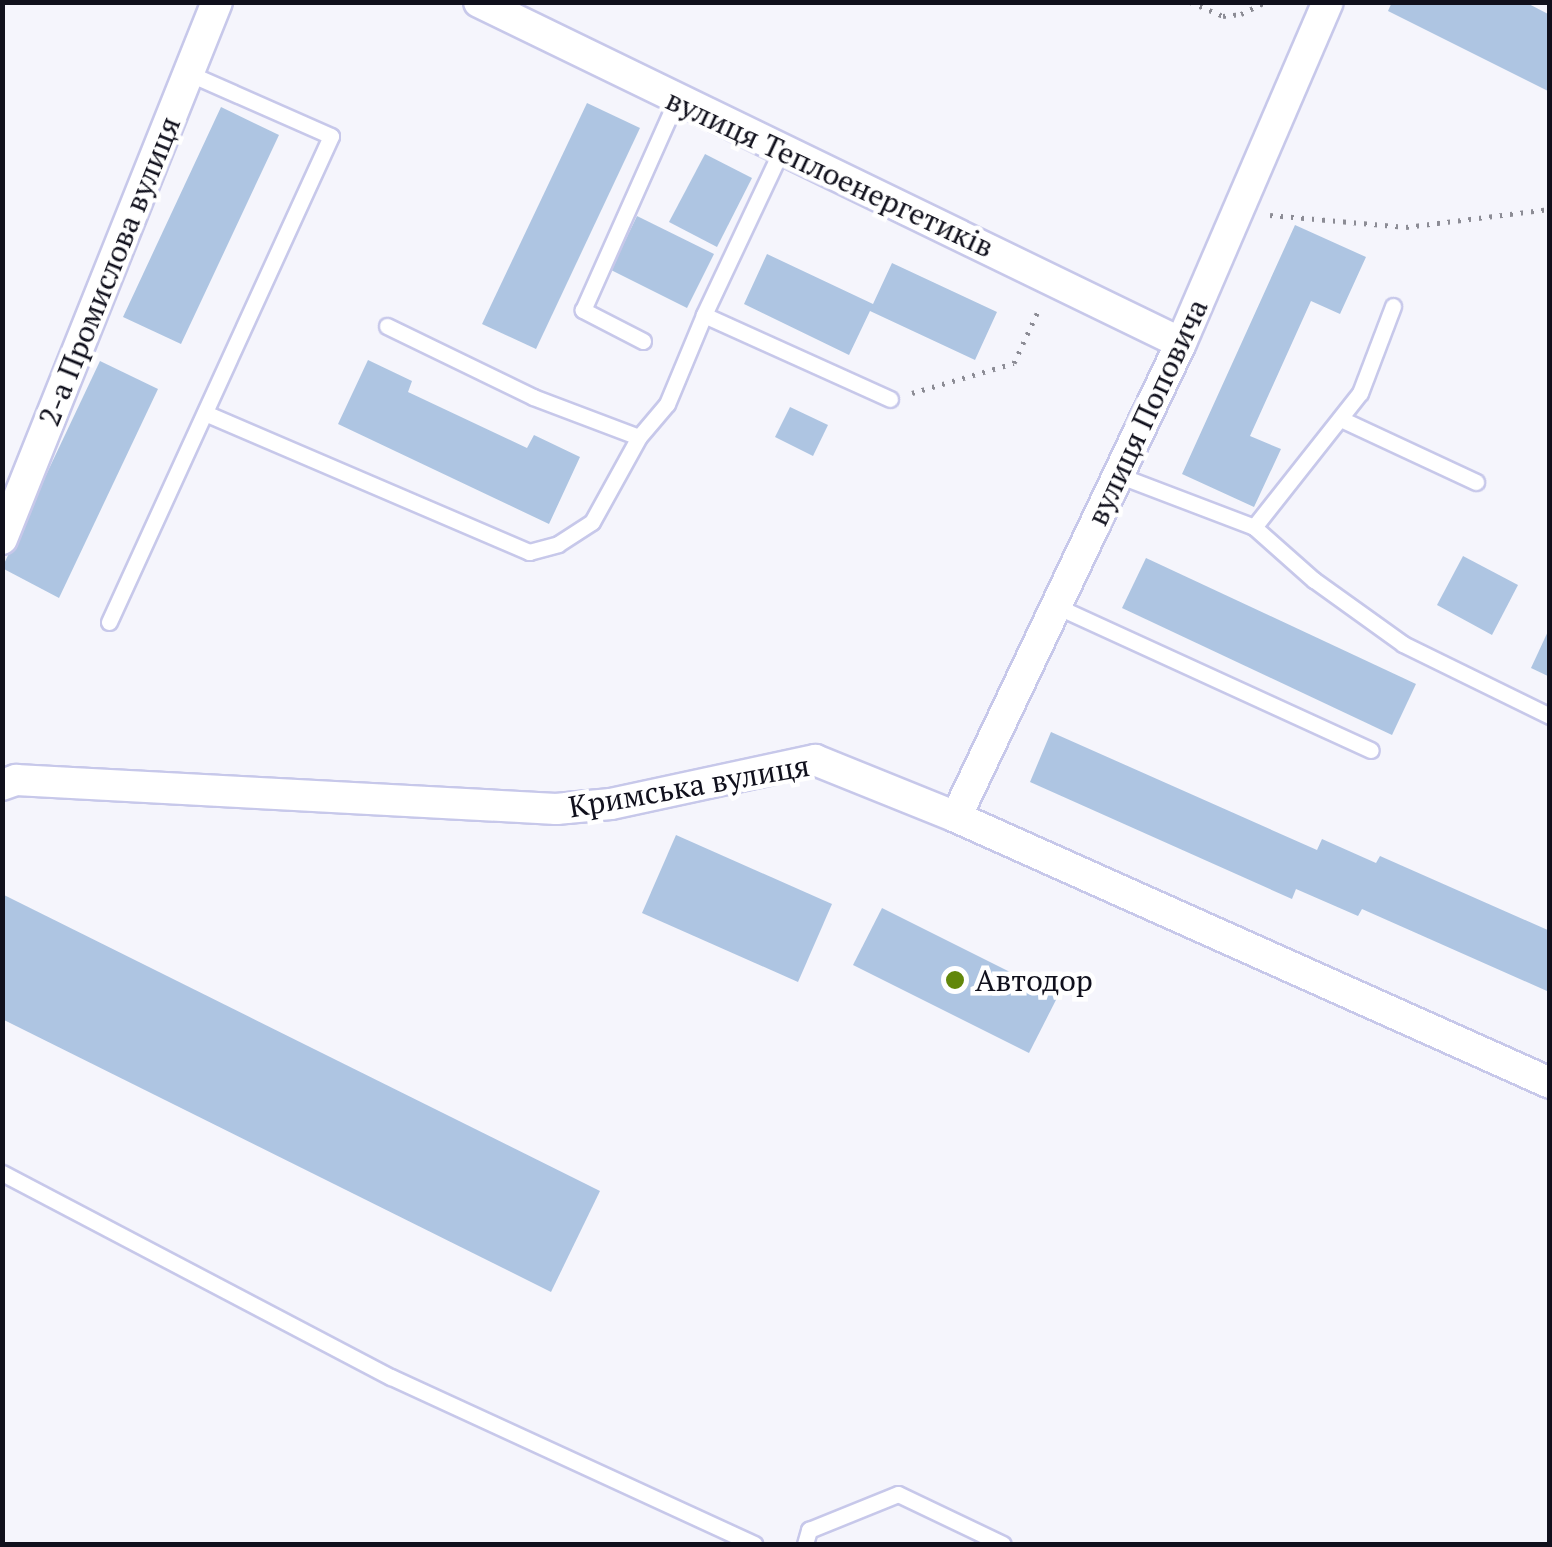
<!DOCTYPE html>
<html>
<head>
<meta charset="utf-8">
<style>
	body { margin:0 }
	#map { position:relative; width:1552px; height:1547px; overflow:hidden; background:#f5f5fc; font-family:"PT Serif",serif }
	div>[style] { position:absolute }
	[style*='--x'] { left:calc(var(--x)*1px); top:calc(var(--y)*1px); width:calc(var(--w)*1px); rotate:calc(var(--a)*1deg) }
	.building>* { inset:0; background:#aec5e2 }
	.path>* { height:5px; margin-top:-2.5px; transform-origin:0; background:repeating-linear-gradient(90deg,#8c8c95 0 2.5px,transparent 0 10.5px) }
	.roads { filter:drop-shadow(2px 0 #c7c8ea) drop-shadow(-2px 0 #c7c8ea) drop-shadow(0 2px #c7c8ea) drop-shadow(0 -2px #c7c8ea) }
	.lane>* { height:15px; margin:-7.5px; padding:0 7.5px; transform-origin:7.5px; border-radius:7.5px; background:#fff }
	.street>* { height:30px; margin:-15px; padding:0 15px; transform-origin:15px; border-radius:15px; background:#fff }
	.dots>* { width:28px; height:28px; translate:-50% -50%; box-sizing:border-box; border:5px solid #fff; border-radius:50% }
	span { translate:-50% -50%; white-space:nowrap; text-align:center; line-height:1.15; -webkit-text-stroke:9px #fff; paint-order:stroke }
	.street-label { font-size:30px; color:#10101c }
	.poi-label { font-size:30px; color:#10101c }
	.left { translate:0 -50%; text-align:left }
	.frame { position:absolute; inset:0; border:5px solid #10101c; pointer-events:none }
</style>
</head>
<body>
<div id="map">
	<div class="building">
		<i style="clip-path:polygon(1392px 2px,1525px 2px,1550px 15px,1550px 92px,1388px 11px)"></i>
		<i style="clip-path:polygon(587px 103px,640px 128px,536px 349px,482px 324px)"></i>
		<i style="clip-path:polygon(221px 107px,279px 135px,181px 344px,123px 317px)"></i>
		<i style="clip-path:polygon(705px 154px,752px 178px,717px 247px,669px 222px)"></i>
		<i style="clip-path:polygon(637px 216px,714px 254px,687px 308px,611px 270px)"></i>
		<i style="clip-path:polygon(1295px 225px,1366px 257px,1340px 314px,1311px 301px,1250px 436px,1281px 449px,1254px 507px,1182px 474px)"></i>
		<i style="clip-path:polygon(767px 254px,873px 304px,892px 263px,997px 312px,975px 360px,870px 311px,849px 355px,744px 304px)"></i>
		<i style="clip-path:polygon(368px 360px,412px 381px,408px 392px,527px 448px,534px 435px,580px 457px,549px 524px,338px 424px)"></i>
		<i style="clip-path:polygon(100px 361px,158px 389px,59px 598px,2px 568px)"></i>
		<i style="clip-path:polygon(790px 407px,828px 425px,813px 456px,775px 437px)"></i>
		<i style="clip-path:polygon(1463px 556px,1518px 585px,1492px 635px,1437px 605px)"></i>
		<i style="clip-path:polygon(1146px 558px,1416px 684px,1392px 735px,1122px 608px)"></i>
		<i style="clip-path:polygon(1550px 627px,1550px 677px,1531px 668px)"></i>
		<i style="clip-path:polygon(1051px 732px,1317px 850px,1322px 839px,1376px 863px,1380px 856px,1550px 931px,1547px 991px,1362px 909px,1358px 916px,1296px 889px,1292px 899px,1030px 782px)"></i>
		<i style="clip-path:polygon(676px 835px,832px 904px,798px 982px,642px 913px)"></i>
		<i style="clip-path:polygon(2px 894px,600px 1191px,551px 1292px,2px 1019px)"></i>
		<i style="clip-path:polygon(882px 908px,1058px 996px,1029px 1053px,853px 965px)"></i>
	</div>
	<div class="path">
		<i style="--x:1190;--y:2;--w:36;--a:23"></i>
		<i style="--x:1223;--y:16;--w:18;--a:-6"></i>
		<i style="--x:1241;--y:14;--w:28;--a:-26"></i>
		<i style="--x:1270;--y:215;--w:137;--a:5"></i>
		<i style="--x:1406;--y:227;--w:145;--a:-7.1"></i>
		<i style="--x:912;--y:393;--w:106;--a:-16.4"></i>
		<i style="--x:1014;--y:363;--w:62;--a:-65.1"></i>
	</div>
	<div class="roads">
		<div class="lane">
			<i style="--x:781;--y:151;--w:181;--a:115.2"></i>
			<i style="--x:704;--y:315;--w:204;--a:24.3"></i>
			<i style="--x:387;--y:326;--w:162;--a:25.9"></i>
			<i style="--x:533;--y:397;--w:113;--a:20.7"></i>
			<i style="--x:639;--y:437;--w:43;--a:-49.7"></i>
			<i style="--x:667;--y:404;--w:96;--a:-67.4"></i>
			<i style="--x:643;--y:341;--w:68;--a:-152.7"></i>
			<i style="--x:583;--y:310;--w:229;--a:-66"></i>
			<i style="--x:205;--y:413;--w:353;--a:23.2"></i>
			<i style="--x:529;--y:552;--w:30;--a:-15"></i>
			<i style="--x:558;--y:544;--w:40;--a:-32.9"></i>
			<i style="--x:592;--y:522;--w:97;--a:-61.1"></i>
			<i style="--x:1341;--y:419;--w:149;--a:25"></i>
			<i style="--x:1118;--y:475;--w:146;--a:20.9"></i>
			<i style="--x:1254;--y:527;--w:80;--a:41.5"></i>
			<i style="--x:1314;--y:580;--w:110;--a:35.7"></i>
			<i style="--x:1403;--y:644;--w:164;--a:26.1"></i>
			<i style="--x:1254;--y:527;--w:171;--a:-51.7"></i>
			<i style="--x:1360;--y:393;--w:93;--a:-69.2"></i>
			<i style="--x:1056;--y:606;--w:346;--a:24.6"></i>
			<i style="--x:109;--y:622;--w:534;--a:-65.45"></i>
			<i style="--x:331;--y:136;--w:156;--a:-156.2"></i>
			<i style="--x:2;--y:1173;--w:439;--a:27.7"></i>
			<i style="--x:391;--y:1377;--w:400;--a:24.7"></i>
			<i style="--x:805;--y:1544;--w:15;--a:-74"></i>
			<i style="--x:809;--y:1530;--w:96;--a:-22"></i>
			<i style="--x:898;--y:1494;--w:116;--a:25.5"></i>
		</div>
		<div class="street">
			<i style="--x:479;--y:2;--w:780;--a:25.91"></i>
			<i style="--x:2;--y:539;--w:578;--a:-68.18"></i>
			<i style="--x:2;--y:785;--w:15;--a:-20"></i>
			<i style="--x:16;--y:780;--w:541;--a:3.07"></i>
			<i style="--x:556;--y:809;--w:55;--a:-5.2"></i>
			<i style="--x:611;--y:804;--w:209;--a:-12.2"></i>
			<i style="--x:815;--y:760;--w:152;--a:22"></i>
			<i style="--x:956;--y:817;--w:651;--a:24.12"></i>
			<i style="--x:956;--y:817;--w:525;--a:-64.61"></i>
			<i style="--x:1181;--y:343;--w:371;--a:-66.7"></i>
		</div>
	</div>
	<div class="dots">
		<i style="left:955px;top:980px;background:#62870b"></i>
	</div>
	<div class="street-label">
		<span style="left:830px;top:173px;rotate:25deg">вулиця Теплоенергетиків</span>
		<span style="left:109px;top:271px;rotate:-68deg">2-а Промислова вулиця</span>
		<span style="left:1147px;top:412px;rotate:-65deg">вулиця Поповича</span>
		<span style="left:689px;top:786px;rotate:-10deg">Кримська вулиця</span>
	</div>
	<div class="poi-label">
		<span class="left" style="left:975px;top:980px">Автодор</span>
	</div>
	<div class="frame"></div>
</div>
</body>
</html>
